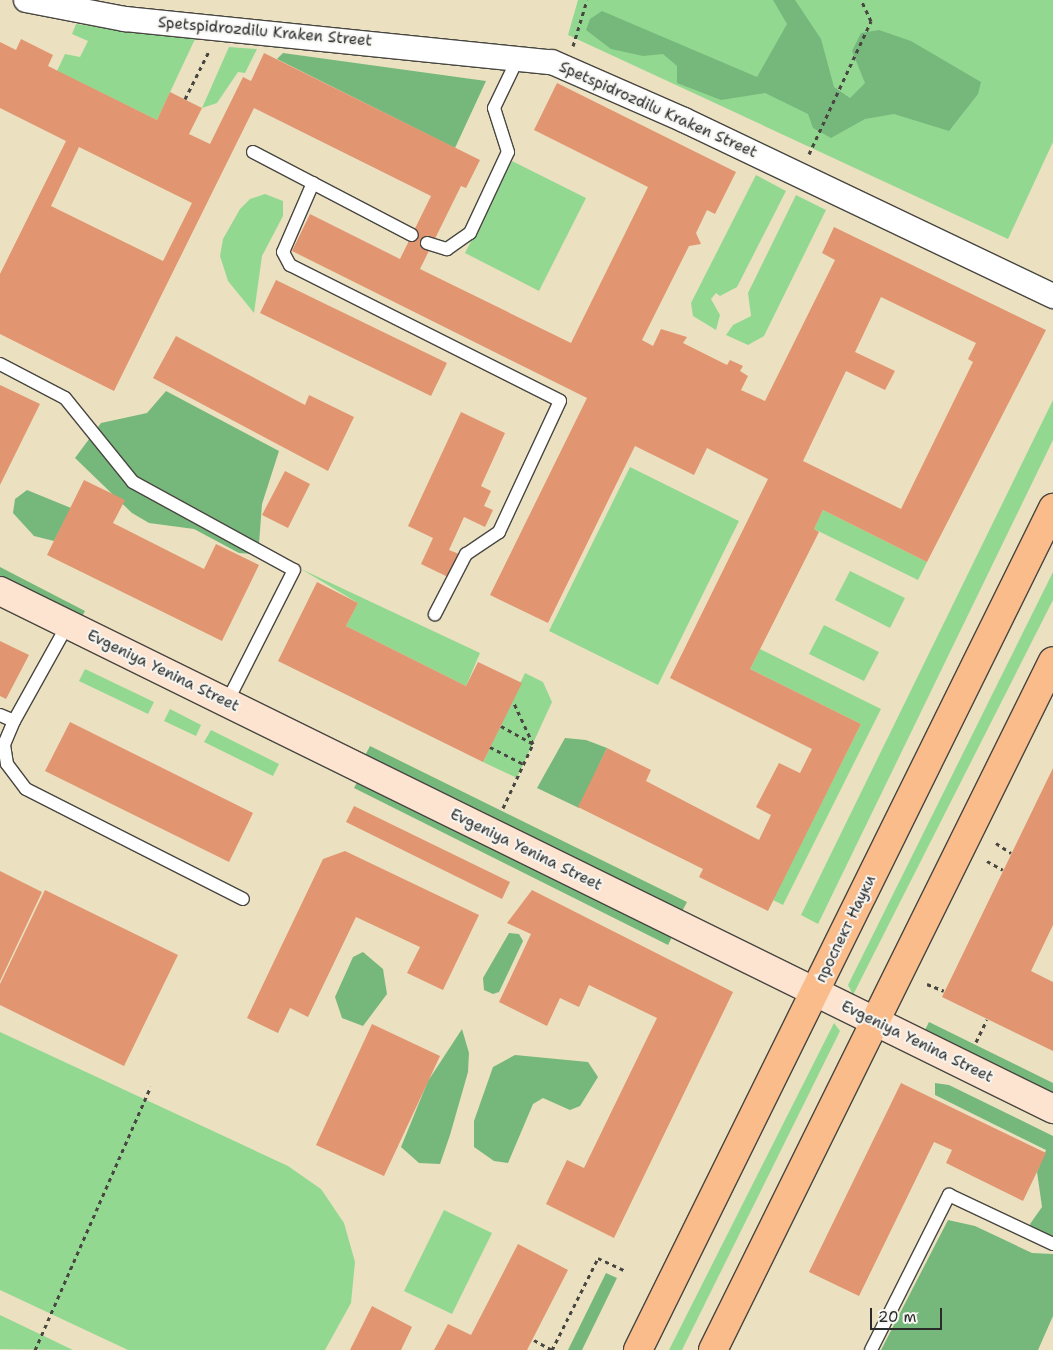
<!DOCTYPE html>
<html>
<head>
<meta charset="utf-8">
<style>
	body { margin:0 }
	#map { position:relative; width:1053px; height:1350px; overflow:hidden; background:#ebe1c0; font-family:"Shantell Sans",sans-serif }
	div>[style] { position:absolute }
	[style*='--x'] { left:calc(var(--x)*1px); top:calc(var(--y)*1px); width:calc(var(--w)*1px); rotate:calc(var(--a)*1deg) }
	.green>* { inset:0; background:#93d891 }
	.forest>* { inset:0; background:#76b87b }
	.building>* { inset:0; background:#e19570 }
	.path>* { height:3px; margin-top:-1.5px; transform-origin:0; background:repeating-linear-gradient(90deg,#484641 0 4px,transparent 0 8px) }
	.roads { filter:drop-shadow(1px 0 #484641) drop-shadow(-1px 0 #484641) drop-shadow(0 1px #484641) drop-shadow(0 -1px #484641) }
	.lane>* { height:12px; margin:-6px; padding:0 6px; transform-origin:6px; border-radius:6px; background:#fff }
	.street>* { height:24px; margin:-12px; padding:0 12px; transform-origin:12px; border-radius:12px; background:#fff }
	.secondary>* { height:28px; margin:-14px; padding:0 14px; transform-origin:14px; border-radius:14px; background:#fde4d0 }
	.primary>* { height:28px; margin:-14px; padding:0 14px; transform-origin:14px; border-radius:14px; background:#f9bc8a }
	span { translate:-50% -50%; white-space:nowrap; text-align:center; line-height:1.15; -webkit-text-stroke:4px #f6f6f2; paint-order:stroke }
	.street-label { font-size:15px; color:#2b2b2b }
	.scale { position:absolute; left:870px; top:1308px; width:72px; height:22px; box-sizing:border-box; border:2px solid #2b2b2b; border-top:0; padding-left:6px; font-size:15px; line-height:18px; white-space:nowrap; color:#2b2b2b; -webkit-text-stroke:4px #f6f6f2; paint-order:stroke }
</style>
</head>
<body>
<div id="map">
	<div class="green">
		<i style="clip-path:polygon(578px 0,1053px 0,1053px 142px,1008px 239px,568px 35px)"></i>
		<i style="clip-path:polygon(76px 24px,195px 39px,157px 120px,57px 71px,65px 54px,80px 57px,88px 41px,72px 34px)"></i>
		<i style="clip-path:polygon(229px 47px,257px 49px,245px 73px,238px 72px,217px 103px,202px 108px)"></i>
		<i style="clip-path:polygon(512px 161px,586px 198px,539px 291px,465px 253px)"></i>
		<i style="clip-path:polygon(756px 175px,786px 191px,737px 287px,720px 296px,716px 293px,711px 299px,720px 315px,716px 330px,693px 316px,691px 303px)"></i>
		<i style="clip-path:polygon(265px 194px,283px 201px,283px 216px,262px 256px,254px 313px,228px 281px,220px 256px,223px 239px,240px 209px,250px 199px)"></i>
		<i style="clip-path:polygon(796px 195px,826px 210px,764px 336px,748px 345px,726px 335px,733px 325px,751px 316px,748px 293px)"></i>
		<i style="clip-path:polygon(1053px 400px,1053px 440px,818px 924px,801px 915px)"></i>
		<i style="clip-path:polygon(630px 467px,739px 521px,658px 685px,549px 631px)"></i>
		<i style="clip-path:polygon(823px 510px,927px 562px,918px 580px,814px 529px)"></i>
		<i style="clip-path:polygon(301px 569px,480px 653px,466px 686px,346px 626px,358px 603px)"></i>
		<i style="clip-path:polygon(850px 571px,905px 598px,890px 628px,835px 600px)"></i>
		<i style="clip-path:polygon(1053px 572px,1053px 600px,853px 995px,848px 985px)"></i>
		<i style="clip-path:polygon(824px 625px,879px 652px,864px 681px,809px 654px)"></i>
		<i style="clip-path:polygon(760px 649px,881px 709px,783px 905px,773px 900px,861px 724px,750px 669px)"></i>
		<i style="clip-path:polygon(85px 669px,154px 702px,148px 714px,79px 681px)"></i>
		<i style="clip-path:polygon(525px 673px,543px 682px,552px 702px,517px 778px,483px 762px)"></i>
		<i style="clip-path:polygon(170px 709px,201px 725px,196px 736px,164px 721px)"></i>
		<i style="clip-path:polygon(211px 730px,279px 764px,273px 776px,204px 742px)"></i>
		<i style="clip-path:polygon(834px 1023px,840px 1031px,682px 1350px,669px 1350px)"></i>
		<i style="clip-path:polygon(0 1032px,288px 1166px,321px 1189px,344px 1223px,355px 1262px,351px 1303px,325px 1350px,128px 1350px,0 1290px)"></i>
		<i style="clip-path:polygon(444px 1210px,492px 1233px,452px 1314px,404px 1291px)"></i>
		<i style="clip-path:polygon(0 1315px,73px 1350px,0 1349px)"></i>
	</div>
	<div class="forest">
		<i style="clip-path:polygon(773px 0,795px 0,821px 39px,834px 87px,850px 98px,865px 83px,852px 51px,861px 33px,879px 30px,911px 41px,981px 82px,978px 94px,949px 131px,894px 114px,865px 119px,831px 138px,813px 128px,808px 114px,765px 93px,721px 100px,677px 83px,677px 66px,663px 54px,643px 56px,611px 49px,586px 30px,590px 19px,602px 11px,757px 77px,787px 24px)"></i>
		<i style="clip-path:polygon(283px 53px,486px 81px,455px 148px,277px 59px)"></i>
		<i style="clip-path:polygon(166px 391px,279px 451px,262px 504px,259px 544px,252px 554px,239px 553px,194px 529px,149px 523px,132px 513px,75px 458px,101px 423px,147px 413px)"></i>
		<i style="clip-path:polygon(27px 490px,71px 508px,54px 541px,34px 536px,13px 513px,15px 499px)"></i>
		<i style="clip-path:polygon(0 567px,85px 611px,78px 624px,0 585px)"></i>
		<i style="clip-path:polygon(565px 738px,586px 740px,607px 748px,579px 808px,537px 788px)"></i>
		<i style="clip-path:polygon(370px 746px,687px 902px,678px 919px,361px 763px)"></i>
		<i style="clip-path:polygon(362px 773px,676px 929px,668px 945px,354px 788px)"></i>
		<i style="clip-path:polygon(509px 933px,519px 934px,523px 941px,499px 992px,493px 994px,484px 990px,483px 978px)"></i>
		<i style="clip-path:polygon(363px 952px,383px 969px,387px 994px,363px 1026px,342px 1018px,335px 997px,353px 957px)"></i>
		<i style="clip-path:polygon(929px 1022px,1053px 1083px,1053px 1094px,923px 1034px)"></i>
		<i style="clip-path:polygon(462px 1029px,469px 1053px,468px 1072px,450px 1135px,440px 1164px,419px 1163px,401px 1147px,428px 1081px)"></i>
		<i style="clip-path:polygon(515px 1055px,588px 1062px,598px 1077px,580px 1106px,570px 1110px,543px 1098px,533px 1104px,508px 1163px,494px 1161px,474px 1147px,474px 1121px,493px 1067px)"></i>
		<i style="clip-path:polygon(935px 1083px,949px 1085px,1053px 1136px,1053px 1249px,1039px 1242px,1030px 1224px,1042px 1207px,1037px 1172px,1046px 1150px,935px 1095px)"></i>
		<i style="clip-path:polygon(948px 1220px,975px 1226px,1032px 1253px,1053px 1254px,1053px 1316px,1038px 1350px,881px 1350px)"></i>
		<i style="clip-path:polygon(606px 1273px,617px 1278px,582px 1350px,568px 1350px)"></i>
	</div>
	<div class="building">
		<i style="clip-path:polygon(evenodd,21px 39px,53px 55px,48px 66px,157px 120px,170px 92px,202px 108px,189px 134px,210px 144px,243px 77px,251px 81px,264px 53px,480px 160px,466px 188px,461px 186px,420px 269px,571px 343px,648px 187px,534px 130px,557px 83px,736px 172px,715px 214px,707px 210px,696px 233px,701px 244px,689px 246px,642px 340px,653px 346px,661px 329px,687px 337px,683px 343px,727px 365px,730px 360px,743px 366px,740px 371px,748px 376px,741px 390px,765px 401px,835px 260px,822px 253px,834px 227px,1046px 330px,927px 562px,823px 510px,814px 529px,819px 532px,750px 669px,861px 724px,768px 911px,699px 877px,703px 869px,578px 807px,607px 748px,651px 770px,646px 781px,759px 840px,771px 815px,756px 807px,779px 763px,800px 773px,812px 749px,670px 678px,768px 479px,707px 448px,694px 475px,635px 446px,548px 623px,490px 595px,587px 398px,292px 251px,310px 214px,400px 259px,431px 196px,254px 108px,114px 391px,0 334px,0 274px,66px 141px,0 108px,0 42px,16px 50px,21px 39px,79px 147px,192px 203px,163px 261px,51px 206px,79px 147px,21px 39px,881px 297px,976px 343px,968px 359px,973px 362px,901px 509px,803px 461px,846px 371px,885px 390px,895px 371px,855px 352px,881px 297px)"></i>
		<i style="clip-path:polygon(276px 280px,447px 363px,431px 396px,260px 313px)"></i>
		<i style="clip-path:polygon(176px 336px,305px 405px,309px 395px,354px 417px,328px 471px,153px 378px)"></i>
		<i style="clip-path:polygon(0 385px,40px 404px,0 485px)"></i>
		<i style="clip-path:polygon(461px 412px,505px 433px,481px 486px,491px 491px,484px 506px,493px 510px,485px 527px,464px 517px,449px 550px,459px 554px,448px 577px,421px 564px,433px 538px,408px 526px)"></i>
		<i style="clip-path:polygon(285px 471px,310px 484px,288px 528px,262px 515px)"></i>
		<i style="clip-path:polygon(84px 480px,125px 500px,113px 523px,204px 569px,216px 544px,259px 565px,222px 641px,47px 555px)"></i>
		<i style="clip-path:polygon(317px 582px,358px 603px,346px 626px,466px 686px,478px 662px,522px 683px,483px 762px,278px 661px)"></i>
		<i style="clip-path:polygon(0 641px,29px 655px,6px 699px,0 696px)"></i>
		<i style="clip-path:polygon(70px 722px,253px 813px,229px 862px,45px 771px)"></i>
		<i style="clip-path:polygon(1053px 768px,1053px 925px,1031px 971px,1053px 982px,1053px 1051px,942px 997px)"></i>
		<i style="clip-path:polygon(354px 806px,510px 882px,502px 899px,346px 822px)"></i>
		<i style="clip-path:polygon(345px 851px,479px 915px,443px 990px,407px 973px,420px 947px,356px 917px,308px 1017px,290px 1008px,278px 1033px,247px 1018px,323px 859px)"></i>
		<i style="clip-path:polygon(0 871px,42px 892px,0 981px)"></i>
		<i style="clip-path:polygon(45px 890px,178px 955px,124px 1066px,0 1005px,0 984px)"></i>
		<i style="clip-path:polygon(532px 890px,733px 992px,614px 1238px,546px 1204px,567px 1160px,584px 1168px,657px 1018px,589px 985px,579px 1007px,560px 998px,547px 1026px,499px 1002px,531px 934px,507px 923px)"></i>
		<i style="clip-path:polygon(372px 1024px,440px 1056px,384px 1176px,316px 1145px)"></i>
		<i style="clip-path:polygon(901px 1083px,1046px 1153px,1023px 1201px,946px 1163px,952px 1150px,934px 1142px,859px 1296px,809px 1272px)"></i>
		<i style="clip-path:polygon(518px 1244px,568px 1270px,527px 1350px,434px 1350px,448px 1324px,471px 1335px)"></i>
		<i style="clip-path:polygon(372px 1306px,412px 1327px,401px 1350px,350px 1350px)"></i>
	</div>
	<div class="path">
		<i style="--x:573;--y:46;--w:48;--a:-73.1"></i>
		<i style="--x:185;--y:99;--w:54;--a:-63.4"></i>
		<i style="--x:809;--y:154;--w:147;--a:-65"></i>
		<i style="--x:871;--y:21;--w:23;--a:-115"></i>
		<i style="--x:501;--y:726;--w:37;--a:29"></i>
		<i style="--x:490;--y:747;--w:38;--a:27"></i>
		<i style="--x:503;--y:808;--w:71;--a:-64.9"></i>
		<i style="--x:533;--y:744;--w:47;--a:-114.9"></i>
		<i style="--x:996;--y:843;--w:18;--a:34"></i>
		<i style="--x:987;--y:861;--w:18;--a:29"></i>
		<i style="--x:927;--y:984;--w:18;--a:22"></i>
		<i style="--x:976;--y:1042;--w:25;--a:-64"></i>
		<i style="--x:534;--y:1340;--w:21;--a:29"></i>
		<i style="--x:35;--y:1350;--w:288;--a:-66.3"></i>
		<i style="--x:552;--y:1350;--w:103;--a:-63.4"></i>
		<i style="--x:598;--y:1258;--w:31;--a:25"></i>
	</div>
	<div class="roads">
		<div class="lane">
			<i style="--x:253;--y:152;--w:179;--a:27.6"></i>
			<i style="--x:313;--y:183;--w:75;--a:113.5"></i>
			<i style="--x:283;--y:252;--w:15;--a:62"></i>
			<i style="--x:290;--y:265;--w:302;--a:26.7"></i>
			<i style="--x:560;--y:401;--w:145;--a:115"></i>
			<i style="--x:499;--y:532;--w:40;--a:146"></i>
			<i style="--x:466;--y:554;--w:68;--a:117.3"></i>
			<i style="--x:427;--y:243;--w:21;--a:17"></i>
			<i style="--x:447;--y:249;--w:28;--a:-35"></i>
			<i style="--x:470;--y:233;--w:89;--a:-64.9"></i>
			<i style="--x:508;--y:152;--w:46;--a:-107.7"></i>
			<i style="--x:494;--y:108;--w:58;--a:-64.3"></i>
			<i style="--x:0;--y:364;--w:73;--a:27.6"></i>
			<i style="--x:65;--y:398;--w:108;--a:51"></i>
			<i style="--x:133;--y:482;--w:183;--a:28.7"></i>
			<i style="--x:294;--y:570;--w:148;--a:116.9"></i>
			<i style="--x:0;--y:715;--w:15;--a:23"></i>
			<i style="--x:14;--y:721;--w:111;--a:-60.9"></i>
			<i style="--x:14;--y:721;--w:26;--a:113"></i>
			<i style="--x:4;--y:745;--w:19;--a:81"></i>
			<i style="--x:7;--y:764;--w:31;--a:53"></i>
			<i style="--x:26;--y:789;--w:243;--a:26.9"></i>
			<i style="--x:871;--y:1350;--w:174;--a:-63.3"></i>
			<i style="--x:949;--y:1195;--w:115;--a:25.2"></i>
		</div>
		<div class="street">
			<i style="--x:26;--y:0;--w:101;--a:10.9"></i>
			<i style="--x:125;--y:19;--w:429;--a:5.8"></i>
			<i style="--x:552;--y:62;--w:144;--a:23.7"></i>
			<i style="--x:684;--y:120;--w:409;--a:25.5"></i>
		</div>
		<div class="secondary">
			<i style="--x:0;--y:591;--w:1174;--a:26.19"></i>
		</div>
		<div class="primary">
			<i style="--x:638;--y:1350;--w:939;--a:-63.76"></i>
			<i style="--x:713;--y:1350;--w:768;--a:-63.74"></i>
		</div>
	</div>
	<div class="street-label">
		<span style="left:265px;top:32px;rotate:5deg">Spetspidrozdilu Kraken Street</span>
		<span style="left:658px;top:110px;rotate:24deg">Spetspidrozdilu Kraken Street</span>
		<span style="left:163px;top:671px;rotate:26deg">Evgeniya Yenina Street</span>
		<span style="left:526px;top:850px;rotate:26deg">Evgeniya Yenina Street</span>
		<span style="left:846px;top:929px;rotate:-64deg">проспект Науки</span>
		<span style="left:917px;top:1042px;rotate:26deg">Evgeniya Yenina Street</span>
	</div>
	<div class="scale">20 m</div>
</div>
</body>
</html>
